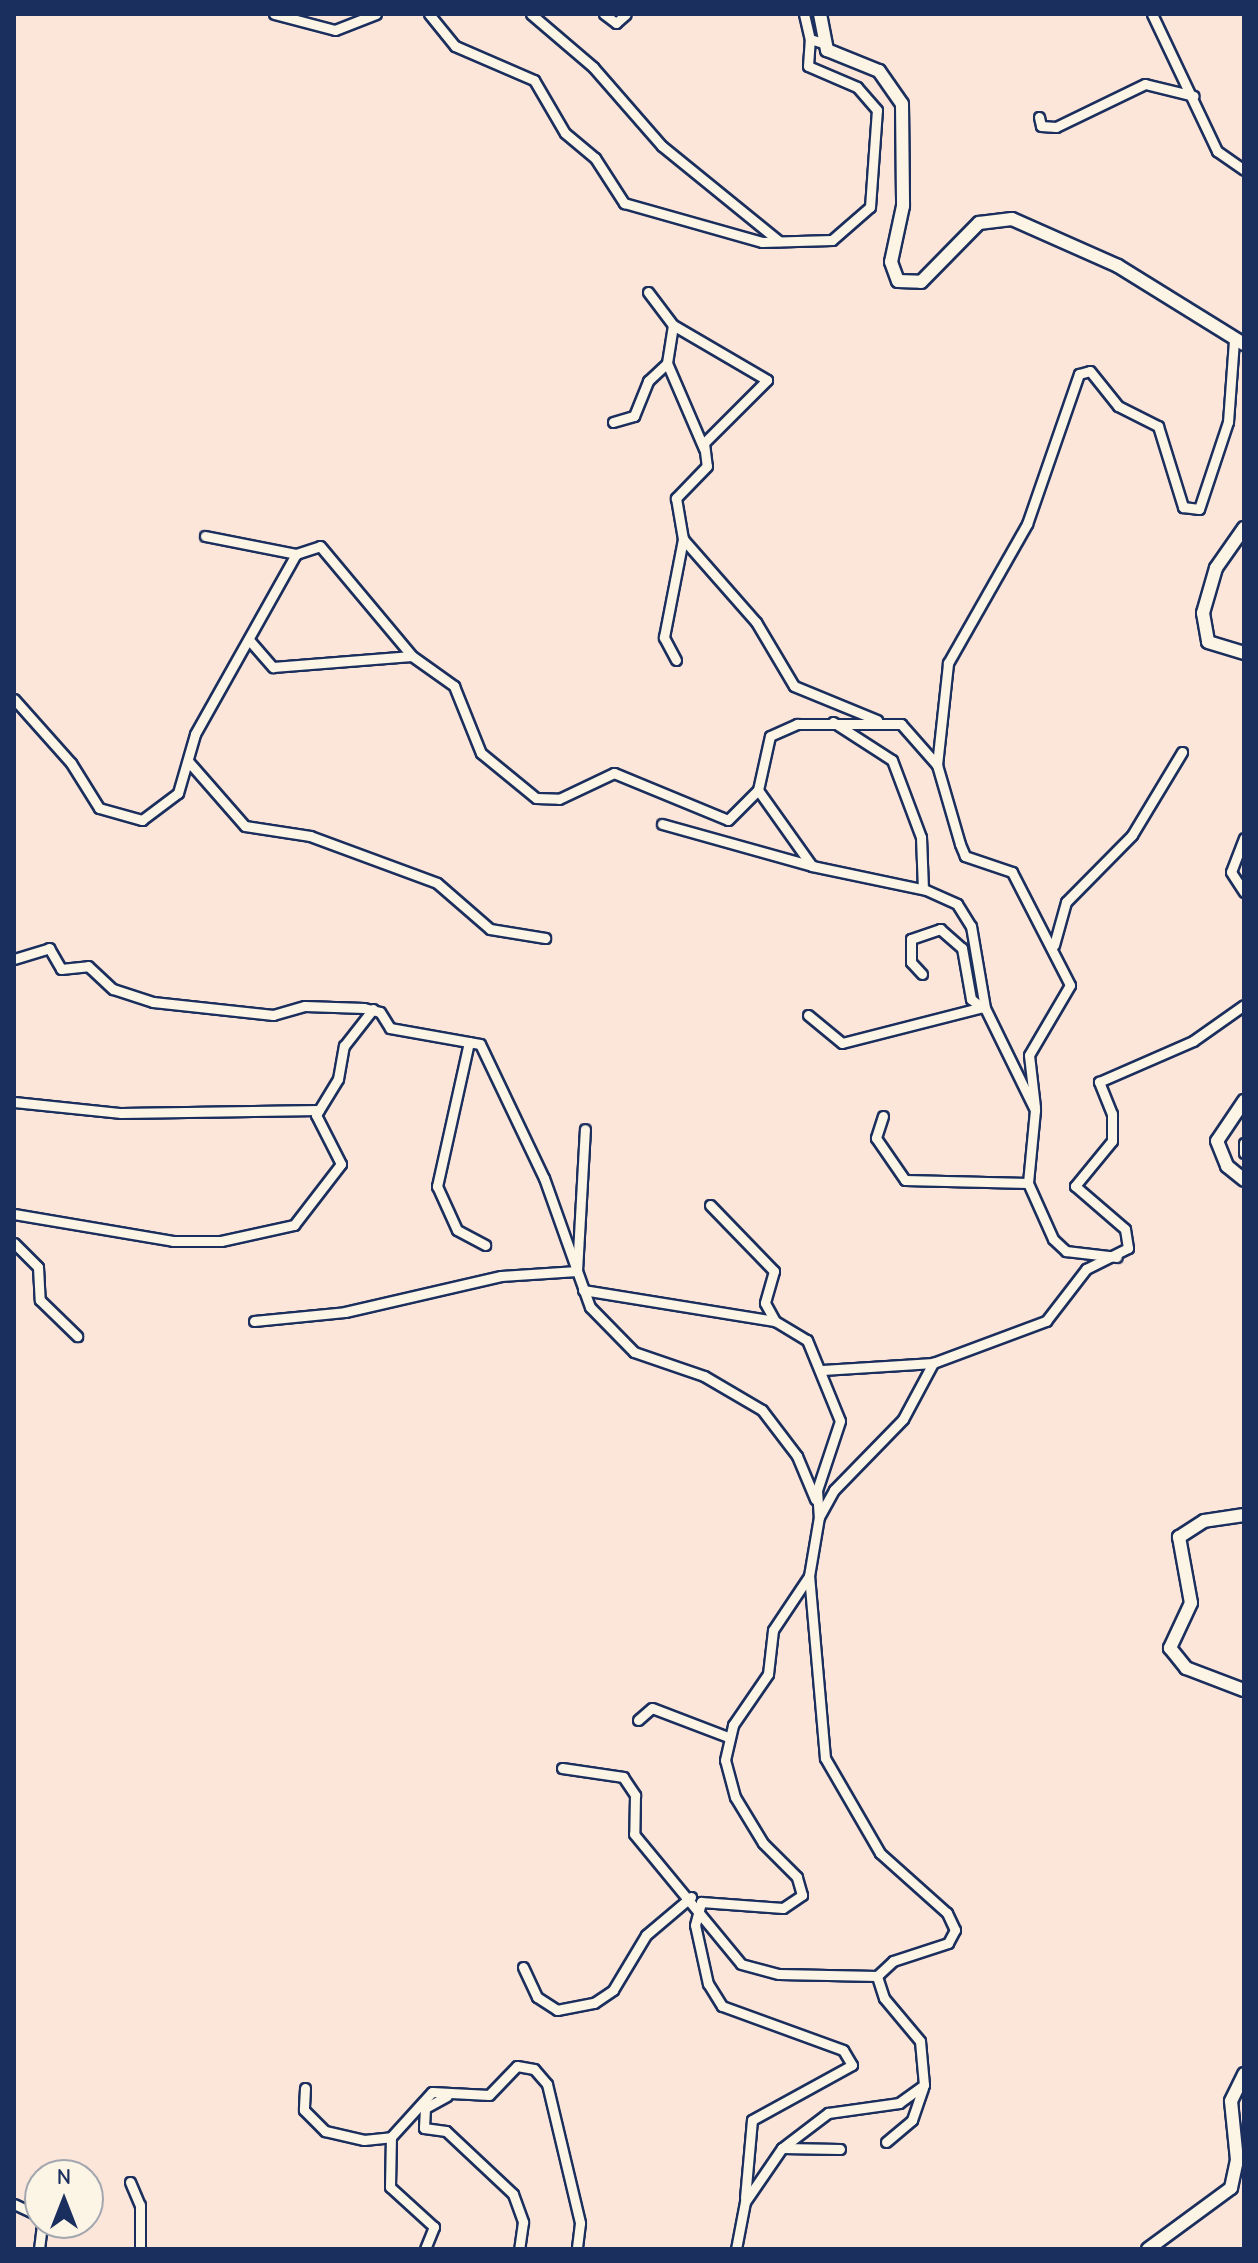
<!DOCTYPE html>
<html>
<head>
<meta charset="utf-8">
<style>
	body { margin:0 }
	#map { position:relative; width:1258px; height:2263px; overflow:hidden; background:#fce5d9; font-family:"Comic Neue",sans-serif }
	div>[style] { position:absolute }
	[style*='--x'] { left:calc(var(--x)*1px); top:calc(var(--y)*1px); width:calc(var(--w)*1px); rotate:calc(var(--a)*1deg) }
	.roads { filter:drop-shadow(2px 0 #1b2f5e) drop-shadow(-2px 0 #1b2f5e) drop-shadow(0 2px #1b2f5e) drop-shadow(0 -2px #1b2f5e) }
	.street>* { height:9px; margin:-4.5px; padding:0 4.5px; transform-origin:4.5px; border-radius:4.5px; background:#fcf5e5 }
	.secondary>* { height:12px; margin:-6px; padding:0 6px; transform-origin:6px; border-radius:6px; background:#fcf5e5 }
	span { translate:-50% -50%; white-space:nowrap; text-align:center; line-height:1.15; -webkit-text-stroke:6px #fcf5e5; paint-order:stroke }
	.frame { position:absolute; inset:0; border:16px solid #1b2f5e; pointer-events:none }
	.north { position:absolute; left:24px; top:2159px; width:80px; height:80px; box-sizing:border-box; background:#fcf5e5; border:2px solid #a2a6af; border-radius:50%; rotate:0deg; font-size:22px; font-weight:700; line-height:32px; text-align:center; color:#1b2f5e }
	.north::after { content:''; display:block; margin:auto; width:28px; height:36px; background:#1b2f5e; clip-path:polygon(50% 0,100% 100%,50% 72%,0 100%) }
</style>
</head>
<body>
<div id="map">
	<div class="roads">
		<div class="street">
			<i style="--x:274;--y:14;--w:63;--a:14.7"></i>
			<i style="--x:335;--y:30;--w:44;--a:-21.3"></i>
			<i style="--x:429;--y:14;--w:41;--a:50.9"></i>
			<i style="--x:455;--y:46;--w:86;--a:23.3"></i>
			<i style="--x:534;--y:80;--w:61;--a:59.7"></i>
			<i style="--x:565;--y:133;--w:39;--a:40"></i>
			<i style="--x:595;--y:158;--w:54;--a:57.2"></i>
			<i style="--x:624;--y:203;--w:143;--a:15.8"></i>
			<i style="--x:762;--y:242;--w:70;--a:-1.6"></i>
			<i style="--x:832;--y:240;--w:50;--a:-41"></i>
			<i style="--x:870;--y:207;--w:97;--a:-85.9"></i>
			<i style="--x:877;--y:110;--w:30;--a:-131"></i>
			<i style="--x:857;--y:87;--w:53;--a:-156.8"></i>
			<i style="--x:808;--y:66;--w:27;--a:-86"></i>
			<i style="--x:531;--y:14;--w:82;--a:40.5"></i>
			<i style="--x:593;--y:67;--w:105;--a:48.9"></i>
			<i style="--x:662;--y:146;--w:151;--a:39.1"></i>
			<i style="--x:604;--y:14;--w:15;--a:37"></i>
			<i style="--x:616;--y:23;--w:13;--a:-42"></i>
			<i style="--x:804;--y:14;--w:26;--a:77"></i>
			<i style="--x:810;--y:39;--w:14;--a:17"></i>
			<i style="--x:1152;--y:14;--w:152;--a:64.6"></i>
			<i style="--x:1217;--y:151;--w:33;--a:35"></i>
			<i style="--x:1039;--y:117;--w:9;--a:77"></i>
			<i style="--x:1041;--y:126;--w:15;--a:4"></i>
			<i style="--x:1056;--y:127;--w:99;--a:-25.8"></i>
			<i style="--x:1145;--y:84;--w:50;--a:13.8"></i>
			<i style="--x:648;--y:292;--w:41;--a:52.9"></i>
			<i style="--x:673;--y:325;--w:109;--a:30.3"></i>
			<i style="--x:767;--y:380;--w:89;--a:135"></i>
			<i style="--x:704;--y:443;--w:23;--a:83"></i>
			<i style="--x:707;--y:466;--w:45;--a:134.1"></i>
			<i style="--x:676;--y:498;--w:42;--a:80.3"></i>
			<i style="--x:683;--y:539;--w:111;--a:48.7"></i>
			<i style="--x:756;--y:622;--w:74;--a:59.3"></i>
			<i style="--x:794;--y:686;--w:90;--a:22.3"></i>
			<i style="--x:667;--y:363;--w:94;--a:66.7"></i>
			<i style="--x:613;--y:422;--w:22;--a:-16"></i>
			<i style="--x:634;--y:416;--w:38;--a:-68"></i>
			<i style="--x:648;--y:381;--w:26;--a:-43"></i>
			<i style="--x:667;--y:363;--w:38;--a:-81"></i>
			<i style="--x:205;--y:536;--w:93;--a:11.2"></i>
			<i style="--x:250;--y:641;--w:35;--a:49"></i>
			<i style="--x:273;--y:667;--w:139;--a:-4.5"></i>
			<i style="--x:676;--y:660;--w:26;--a:-118"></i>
			<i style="--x:664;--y:637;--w:100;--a:-79"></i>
			<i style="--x:14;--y:699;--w:86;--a:48.3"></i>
			<i style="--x:71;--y:763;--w:53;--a:58.1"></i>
			<i style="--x:99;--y:808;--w:45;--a:15.6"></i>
			<i style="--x:142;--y:820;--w:45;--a:-36.9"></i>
			<i style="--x:178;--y:793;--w:61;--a:-73.9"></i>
			<i style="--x:195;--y:734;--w:206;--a:-60.7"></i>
			<i style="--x:296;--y:554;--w:25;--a:-18"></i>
			<i style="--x:320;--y:546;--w:143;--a:50.1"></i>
			<i style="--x:412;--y:656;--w:52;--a:35.5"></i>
			<i style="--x:454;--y:686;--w:72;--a:68.1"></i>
			<i style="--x:481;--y:753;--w:71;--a:39.3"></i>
			<i style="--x:536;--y:798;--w:23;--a:2"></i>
			<i style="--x:559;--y:799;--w:61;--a:-25.3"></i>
			<i style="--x:614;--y:773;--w:123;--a:22.4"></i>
			<i style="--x:728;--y:820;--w:42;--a:-45"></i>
			<i style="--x:758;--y:790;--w:93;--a:54.6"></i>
			<i style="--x:812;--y:866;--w:116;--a:11.9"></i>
			<i style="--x:926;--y:890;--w:34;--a:24"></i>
			<i style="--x:957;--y:904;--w:26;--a:58"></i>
			<i style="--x:971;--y:926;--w:83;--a:80.3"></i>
			<i style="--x:985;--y:1008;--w:114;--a:63.9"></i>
			<i style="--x:1035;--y:1110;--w:73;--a:95.5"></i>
			<i style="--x:1028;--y:1183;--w:61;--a:65.9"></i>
			<i style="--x:1053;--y:1239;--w:18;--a:43"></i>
			<i style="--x:1066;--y:1251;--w:51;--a:6.7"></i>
			<i style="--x:833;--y:722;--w:70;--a:32.8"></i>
			<i style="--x:892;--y:760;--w:82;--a:69.4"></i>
			<i style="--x:921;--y:837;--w:52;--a:87.8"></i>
			<i style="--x:188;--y:761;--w:86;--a:48.8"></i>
			<i style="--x:245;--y:826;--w:66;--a:8.7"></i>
			<i style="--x:310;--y:836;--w:135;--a:20.3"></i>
			<i style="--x:437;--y:883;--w:70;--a:41"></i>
			<i style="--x:490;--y:929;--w:56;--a:9.3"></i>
			<i style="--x:758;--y:790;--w:55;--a:-77.5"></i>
			<i style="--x:770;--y:736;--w:30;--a:-24"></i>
			<i style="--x:797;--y:724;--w:104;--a:0"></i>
			<i style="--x:901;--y:724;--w:55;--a:48.7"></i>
			<i style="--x:662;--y:824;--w:156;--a:15.6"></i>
			<i style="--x:1244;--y:838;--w:36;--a:111"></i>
			<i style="--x:1231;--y:872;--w:24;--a:57"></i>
			<i style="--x:1054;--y:945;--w:45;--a:-74.4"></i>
			<i style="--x:1066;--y:902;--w:94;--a:-45.4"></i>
			<i style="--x:1132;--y:835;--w:97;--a:-58.9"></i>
			<i style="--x:14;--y:959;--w:37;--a:-17"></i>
			<i style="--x:49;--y:948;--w:24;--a:60"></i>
			<i style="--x:61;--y:969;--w:27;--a:-6"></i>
			<i style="--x:88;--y:966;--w:34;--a:43"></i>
			<i style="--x:113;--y:989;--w:42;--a:18"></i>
			<i style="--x:153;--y:1002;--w:121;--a:6.2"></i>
			<i style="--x:273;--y:1015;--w:33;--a:-16"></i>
			<i style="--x:305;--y:1006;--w:59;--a:1.9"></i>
			<i style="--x:364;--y:1008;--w:16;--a:14"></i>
			<i style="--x:380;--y:1012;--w:19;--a:58"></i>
			<i style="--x:390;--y:1028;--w:91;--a:10.1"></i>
			<i style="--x:480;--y:1044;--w:148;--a:64.5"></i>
			<i style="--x:544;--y:1178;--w:137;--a:70.4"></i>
			<i style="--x:590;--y:1307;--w:63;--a:45.6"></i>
			<i style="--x:634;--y:1352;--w:74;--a:18.9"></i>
			<i style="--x:704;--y:1376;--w:67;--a:30.4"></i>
			<i style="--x:762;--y:1410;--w:58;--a:52.7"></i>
			<i style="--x:797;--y:1456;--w:47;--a:67.3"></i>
			<i style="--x:922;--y:974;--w:16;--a:-133"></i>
			<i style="--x:911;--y:962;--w:23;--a:-90"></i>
			<i style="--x:911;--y:939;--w:31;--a:-19"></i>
			<i style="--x:940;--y:929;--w:29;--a:41"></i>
			<i style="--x:962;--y:948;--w:52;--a:80"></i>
			<i style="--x:971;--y:999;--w:14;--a:39"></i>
			<i style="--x:808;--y:1015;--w:44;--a:39.5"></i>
			<i style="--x:842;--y:1043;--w:141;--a:-14.3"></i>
			<i style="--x:469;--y:1042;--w:148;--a:102.5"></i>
			<i style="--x:437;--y:1186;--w:48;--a:65.6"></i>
			<i style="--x:457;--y:1230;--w:32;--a:28"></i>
			<i style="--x:14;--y:1102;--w:108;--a:5.9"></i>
			<i style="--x:121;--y:1113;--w:198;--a:-0.9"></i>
			<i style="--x:1035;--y:1107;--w:52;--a:-96.6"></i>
			<i style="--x:1029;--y:1055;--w:81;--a:-59.6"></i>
			<i style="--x:1070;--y:985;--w:127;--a:-117.2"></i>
			<i style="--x:1012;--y:872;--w:50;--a:-161.2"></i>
			<i style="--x:965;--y:856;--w:13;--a:-113"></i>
			<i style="--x:960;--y:844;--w:82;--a:-106.2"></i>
			<i style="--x:937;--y:765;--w:103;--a:-83.8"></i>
			<i style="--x:948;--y:663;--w:160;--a:-60.4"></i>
			<i style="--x:1027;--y:524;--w:159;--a:-70.9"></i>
			<i style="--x:1079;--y:374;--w:11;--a:-15"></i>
			<i style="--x:1090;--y:371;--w:45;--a:51.3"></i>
			<i style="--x:1118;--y:406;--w:45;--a:26.6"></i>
			<i style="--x:1158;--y:426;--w:85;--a:72.8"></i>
			<i style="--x:1183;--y:507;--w:16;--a:7"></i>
			<i style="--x:1199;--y:509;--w:92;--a:-71.6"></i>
			<i style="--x:1228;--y:422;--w:82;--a:-85.8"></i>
			<i style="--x:883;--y:1116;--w:23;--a:108"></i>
			<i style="--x:876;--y:1138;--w:51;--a:55.4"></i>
			<i style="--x:905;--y:1180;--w:123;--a:1.4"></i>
			<i style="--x:1244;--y:1143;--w:10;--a:90"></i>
			<i style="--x:710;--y:1205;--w:92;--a:45.9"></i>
			<i style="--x:774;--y:1271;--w:33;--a:106"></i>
			<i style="--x:765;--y:1303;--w:21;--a:61"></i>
			<i style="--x:14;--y:1214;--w:161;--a:9.6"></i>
			<i style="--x:173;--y:1241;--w:48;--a:0"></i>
			<i style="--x:221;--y:1241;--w:75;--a:-12.4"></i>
			<i style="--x:294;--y:1225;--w:77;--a:-52.4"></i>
			<i style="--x:341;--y:1164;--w:55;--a:-117"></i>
			<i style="--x:316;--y:1115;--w:42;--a:-58.6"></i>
			<i style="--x:338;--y:1079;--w:34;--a:-80"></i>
			<i style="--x:344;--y:1046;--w:47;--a:-51.9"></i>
			<i style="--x:14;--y:1243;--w:34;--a:45"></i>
			<i style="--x:38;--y:1267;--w:33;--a:87"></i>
			<i style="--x:40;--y:1300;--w:52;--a:44.2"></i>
			<i style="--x:583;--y:1290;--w:194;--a:9.2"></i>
			<i style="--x:775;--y:1321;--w:37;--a:31"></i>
			<i style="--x:807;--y:1340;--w:87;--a:67.8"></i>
			<i style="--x:840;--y:1421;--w:73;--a:108.4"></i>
			<i style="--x:817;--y:1490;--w:27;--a:86"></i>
			<i style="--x:254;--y:1321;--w:91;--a:-5.6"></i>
			<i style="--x:345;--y:1312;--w:160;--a:-13"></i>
			<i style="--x:501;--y:1276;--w:76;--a:-3.8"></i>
			<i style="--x:577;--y:1271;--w:142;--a:-86.8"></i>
			<i style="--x:823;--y:1370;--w:110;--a:-3.6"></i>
			<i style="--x:638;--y:1720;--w:18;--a:-41"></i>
			<i style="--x:652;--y:1708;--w:81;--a:20.9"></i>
			<i style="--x:562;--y:1768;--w:62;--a:8.4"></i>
			<i style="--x:623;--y:1777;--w:22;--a:56"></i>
			<i style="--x:635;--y:1795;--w:39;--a:91"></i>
			<i style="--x:634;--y:1834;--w:168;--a:50.5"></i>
			<i style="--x:741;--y:1964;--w:39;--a:15"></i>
			<i style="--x:779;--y:1974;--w:98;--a:1.2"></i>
			<i style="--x:523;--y:1967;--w:33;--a:65"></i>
			<i style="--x:537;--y:1997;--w:24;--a:33"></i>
			<i style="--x:557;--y:2010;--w:38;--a:-11"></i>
			<i style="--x:594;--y:2003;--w:23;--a:-34"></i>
			<i style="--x:613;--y:1990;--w:64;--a:-59"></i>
			<i style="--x:646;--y:1935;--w:59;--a:-40.2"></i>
			<i style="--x:305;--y:2088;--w:22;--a:93"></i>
			<i style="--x:304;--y:2110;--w:30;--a:45"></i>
			<i style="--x:325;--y:2131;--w:40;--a:13"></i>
			<i style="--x:364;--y:2140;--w:27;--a:-6"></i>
			<i style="--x:447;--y:2096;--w:25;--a:151"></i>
			<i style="--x:425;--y:2108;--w:20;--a:93"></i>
			<i style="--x:424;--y:2128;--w:22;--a:8"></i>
			<i style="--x:446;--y:2131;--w:92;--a:43.2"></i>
			<i style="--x:513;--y:2194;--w:30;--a:70"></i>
			<i style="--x:523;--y:2222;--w:27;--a:98"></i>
			<i style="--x:886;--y:2142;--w:34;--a:-40"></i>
			<i style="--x:912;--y:2120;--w:34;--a:-71"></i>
			<i style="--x:782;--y:2148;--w:58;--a:1"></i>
			<i style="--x:130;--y:2182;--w:25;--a:67"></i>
			<i style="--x:140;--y:2205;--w:44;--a:90"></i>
			<i style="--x:745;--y:2198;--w:78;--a:-84.9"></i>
			<i style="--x:752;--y:2120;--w:114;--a:-28.8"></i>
			<i style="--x:852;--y:2065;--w:17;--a:-121"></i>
			<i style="--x:843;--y:2050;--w:129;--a:-160"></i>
			<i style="--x:722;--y:2006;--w:26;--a:-122"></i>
			<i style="--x:708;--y:1984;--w:60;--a:-102.4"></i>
			<i style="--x:695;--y:1925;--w:24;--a:-75"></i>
			<i style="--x:701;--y:1902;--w:82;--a:4.2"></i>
			<i style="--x:783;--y:1908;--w:23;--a:-34"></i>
			<i style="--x:802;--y:1895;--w:19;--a:-106"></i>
			<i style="--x:797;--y:1877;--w:48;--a:-135"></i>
			<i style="--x:763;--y:1843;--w:54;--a:-121.3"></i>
			<i style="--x:735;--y:1797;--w:38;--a:-105"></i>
			<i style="--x:725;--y:1760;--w:36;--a:-77"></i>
			<i style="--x:733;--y:1725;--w:62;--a:-55.5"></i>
			<i style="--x:768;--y:1674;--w:44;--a:-83.5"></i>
			<i style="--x:773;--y:1630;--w:65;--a:-56.3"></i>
			<i style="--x:14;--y:2204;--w:29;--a:25"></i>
			<i style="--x:39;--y:2249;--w:26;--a:-83"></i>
			<i style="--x:425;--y:2249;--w:24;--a:-68"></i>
			<i style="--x:434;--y:2227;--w:59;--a:-137.7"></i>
			<i style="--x:390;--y:2187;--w:50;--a:-88.9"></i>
			<i style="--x:391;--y:2137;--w:61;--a:-47.7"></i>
			<i style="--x:432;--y:2092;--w:57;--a:3"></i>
			<i style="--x:489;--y:2095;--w:40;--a:-46"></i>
			<i style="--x:517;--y:2066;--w:17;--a:10"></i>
			<i style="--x:534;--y:2069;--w:20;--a:49"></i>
			<i style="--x:547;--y:2084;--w:143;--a:76.6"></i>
			<i style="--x:580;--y:2223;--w:26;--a:97"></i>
			<i style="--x:736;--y:2249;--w:48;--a:-79.2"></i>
			<i style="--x:745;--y:2202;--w:65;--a:-55.6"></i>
			<i style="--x:782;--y:2148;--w:58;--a:-37.3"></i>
			<i style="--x:828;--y:2113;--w:72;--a:-8"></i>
			<i style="--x:899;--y:2103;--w:31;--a:-36"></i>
			<i style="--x:924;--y:2085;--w:44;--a:-95.2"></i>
			<i style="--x:920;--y:2041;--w:56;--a:-129.9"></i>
			<i style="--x:884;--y:1998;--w:23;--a:-108"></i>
			<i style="--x:877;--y:1976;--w:22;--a:-43"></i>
			<i style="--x:893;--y:1961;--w:58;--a:-18.1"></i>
			<i style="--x:948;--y:1943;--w:15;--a:-62"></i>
			<i style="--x:955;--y:1930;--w:19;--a:-115"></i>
			<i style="--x:947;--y:1913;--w:90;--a:-138.2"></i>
			<i style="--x:880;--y:1853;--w:110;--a:-120.1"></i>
			<i style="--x:825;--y:1758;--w:183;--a:-95"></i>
			<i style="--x:809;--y:1576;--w:60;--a:-80.4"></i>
			<i style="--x:819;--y:1517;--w:31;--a:-61"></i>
			<i style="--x:834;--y:1490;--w:99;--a:-45.8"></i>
			<i style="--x:903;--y:1419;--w:64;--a:-61.8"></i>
			<i style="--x:933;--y:1363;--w:121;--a:-20.4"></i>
			<i style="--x:1046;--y:1321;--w:66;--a:-52.4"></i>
			<i style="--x:1086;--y:1269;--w:47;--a:-26.6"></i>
			<i style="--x:1128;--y:1248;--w:19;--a:-99"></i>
			<i style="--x:1125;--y:1229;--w:66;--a:-139.3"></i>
			<i style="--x:1075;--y:1186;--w:58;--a:-50.6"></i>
			<i style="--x:1112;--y:1141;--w:27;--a:-90"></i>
			<i style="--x:1112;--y:1114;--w:35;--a:-112"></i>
			<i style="--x:1099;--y:1082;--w:103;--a:-23.6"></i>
			<i style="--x:1193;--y:1041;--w:62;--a:-35.2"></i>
		</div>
		<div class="secondary">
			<i style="--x:820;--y:14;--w:37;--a:79"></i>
			<i style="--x:827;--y:50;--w:56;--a:22"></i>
			<i style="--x:879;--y:71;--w:40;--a:55.1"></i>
			<i style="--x:902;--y:104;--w:102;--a:89.4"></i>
			<i style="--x:903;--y:206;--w:57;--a:102.1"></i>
			<i style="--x:891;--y:262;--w:20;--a:70"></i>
			<i style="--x:898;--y:281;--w:23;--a:2"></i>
			<i style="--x:921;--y:282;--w:83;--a:-45.5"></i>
			<i style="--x:979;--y:223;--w:33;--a:-7"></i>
			<i style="--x:1012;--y:219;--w:116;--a:23.9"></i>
			<i style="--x:1118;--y:266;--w:148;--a:31.8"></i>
			<i style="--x:1244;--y:528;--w:49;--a:125"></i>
			<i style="--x:1216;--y:568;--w:47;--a:106.1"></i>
			<i style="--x:1203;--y:613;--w:29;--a:80"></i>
			<i style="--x:1208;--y:642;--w:38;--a:17"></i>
			<i style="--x:1244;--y:1101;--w:48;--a:124"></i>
			<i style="--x:1217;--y:1141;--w:27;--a:68"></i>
			<i style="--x:1227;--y:1166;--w:22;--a:39"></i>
			<i style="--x:1244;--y:1515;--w:40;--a:171.5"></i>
			<i style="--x:1204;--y:1521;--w:30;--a:147"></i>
			<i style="--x:1179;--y:1537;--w:67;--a:79.7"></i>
			<i style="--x:1191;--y:1603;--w:50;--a:115"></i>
			<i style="--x:1170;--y:1648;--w:26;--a:51"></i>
			<i style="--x:1186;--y:1668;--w:62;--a:20.8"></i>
			<i style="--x:1148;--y:2249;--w:103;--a:-36.3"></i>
			<i style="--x:1231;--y:2188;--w:29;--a:-78"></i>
			<i style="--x:1237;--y:2160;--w:59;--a:-95.8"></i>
			<i style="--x:1231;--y:2101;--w:30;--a:-64"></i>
		</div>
	</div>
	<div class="frame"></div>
	<div class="north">N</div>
</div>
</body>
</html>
